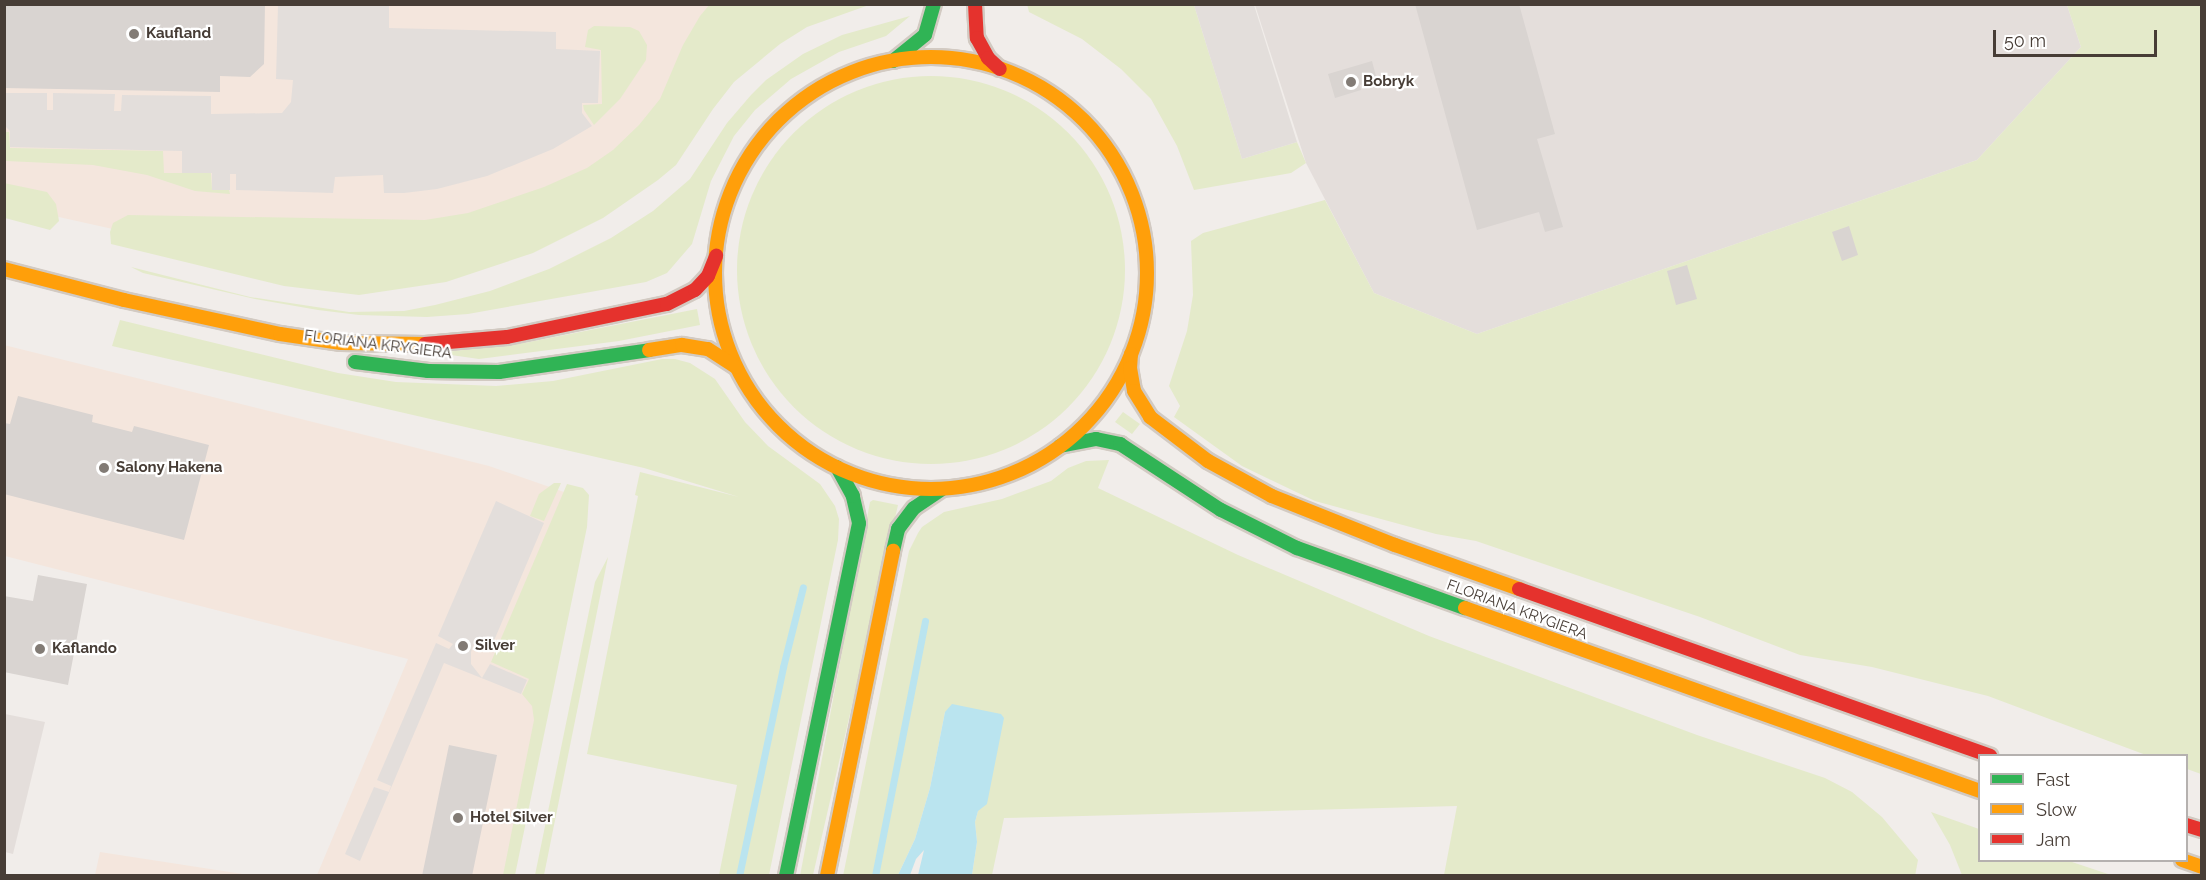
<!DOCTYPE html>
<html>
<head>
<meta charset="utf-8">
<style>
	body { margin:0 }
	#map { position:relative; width:2206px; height:880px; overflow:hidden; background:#f1edea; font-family:Raleway,sans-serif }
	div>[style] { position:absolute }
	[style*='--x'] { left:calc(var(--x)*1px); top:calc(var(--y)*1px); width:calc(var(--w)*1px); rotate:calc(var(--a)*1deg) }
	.commercial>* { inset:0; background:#f4e6dd }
	.industrial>* { inset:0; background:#e4dedb }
	.green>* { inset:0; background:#e4eaca }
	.round { border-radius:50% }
	.parking>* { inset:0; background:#e3dedb }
	.water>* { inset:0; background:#bae4ef }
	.stream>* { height:7px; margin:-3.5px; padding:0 3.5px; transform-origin:3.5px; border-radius:3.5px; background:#bae4ef }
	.building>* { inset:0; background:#d9d4d1 }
	.roads { filter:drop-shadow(2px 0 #d2cac2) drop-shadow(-2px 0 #d2cac2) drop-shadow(0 2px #d2cac2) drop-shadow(0 -2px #d2cac2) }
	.fast>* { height:14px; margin:-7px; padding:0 7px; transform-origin:7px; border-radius:7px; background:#30b455 }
	.slow>* { height:14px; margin:-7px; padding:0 7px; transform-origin:7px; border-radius:7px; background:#ff9f0a }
	.slow>.ring { margin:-7px; padding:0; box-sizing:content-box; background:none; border:14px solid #ff9f0a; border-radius:50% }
	.jam>* { height:14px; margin:-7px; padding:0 7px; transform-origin:7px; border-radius:7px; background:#e5322d }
	.dots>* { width:16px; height:16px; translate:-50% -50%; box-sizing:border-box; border:3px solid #fff; border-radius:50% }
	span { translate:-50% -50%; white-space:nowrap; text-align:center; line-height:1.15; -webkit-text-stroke:4.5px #fff; paint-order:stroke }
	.poi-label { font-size:15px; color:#473d36; font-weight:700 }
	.left { translate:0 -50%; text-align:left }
	.street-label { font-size:15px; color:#473d36 }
	.frame { position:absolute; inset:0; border:6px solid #473d36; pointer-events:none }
	.legend { position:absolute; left:1978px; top:754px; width:210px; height:108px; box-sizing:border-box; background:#fff; border:2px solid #b5b1af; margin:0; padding:8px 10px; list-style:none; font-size:18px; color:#473d36 }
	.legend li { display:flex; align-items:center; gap:12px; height:30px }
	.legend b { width:30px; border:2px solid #b5b1af }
	.scale { position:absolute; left:1993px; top:30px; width:164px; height:27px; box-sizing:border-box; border:3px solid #473d36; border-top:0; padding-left:8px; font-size:18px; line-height:21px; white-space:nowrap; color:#473d36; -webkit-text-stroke:4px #fff; paint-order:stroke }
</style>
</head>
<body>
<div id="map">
	<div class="commercial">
		<i style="clip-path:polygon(5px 5px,768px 5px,593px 171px,500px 216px,189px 246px,5px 205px)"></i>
		<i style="clip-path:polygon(4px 345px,489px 466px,587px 500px,511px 875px,317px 875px,408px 659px,5px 556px)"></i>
		<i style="clip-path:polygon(100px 852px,249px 875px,95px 875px)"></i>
	</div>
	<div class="industrial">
		<i style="clip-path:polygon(1255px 5px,2067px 5px,2081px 47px,1977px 160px,1477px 334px,1374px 293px,1306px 163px)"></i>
		<i style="clip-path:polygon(5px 714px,45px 722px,13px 854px,5px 852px)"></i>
	</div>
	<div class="green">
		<i style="clip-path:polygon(710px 4px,869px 5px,807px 27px,780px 44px,734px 82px,713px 109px,676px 165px,658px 180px,603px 218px,533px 253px,446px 282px,359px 295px,284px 286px,111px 244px,110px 232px,113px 223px,128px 215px,425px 220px,468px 213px,544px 187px,587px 168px,613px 150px,639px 125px,660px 99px,683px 45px,700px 16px)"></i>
		<i style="clip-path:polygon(1027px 4px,1194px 5px,1242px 159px,1297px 142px,1306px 163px,1291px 173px,1194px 190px,1177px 146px,1151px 99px,1121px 69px,1082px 39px,1029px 12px)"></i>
		<i style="clip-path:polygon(2067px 5px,2201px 5px,2201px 774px,2187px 769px,2186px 756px,2146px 755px,1988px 696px,1872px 667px,1800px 655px,1700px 617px,1476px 541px,1436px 534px,1315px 501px,1242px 466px,1174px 417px,1180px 406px,1169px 386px,1187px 331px,1193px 295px,1191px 241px,1203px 233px,1325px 200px,1374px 293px,1477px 334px,1977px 160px,2081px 47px)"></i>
		<i style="clip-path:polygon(910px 16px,886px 36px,839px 52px,791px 79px,755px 110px,734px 136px,711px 181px,692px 244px,667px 273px,646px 282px,468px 314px,427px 317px,359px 315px,318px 310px,255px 299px,143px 273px,131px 267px,250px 297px,349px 312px,404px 311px,435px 305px,490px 291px,549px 269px,611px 238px,653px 211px,690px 179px,727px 123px,751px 95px,766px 80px,803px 54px,842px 35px)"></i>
		<i style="clip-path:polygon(594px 26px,630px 27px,639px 31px,647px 45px,646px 60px,620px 99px,594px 125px,584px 110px,583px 105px,602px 104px,601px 50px,585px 47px,588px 30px)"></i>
		<i class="round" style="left:737px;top:76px;width:388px;height:388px"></i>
		<i style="clip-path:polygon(4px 132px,9px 132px,10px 148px,163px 151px,164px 173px,211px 173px,212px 189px,229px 190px,230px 194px,195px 191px,147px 175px,93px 165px,6px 161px)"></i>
		<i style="clip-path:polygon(4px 183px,47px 192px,56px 204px,59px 221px,50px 230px,5px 218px)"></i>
		<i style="clip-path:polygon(697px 309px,700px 325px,619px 341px,479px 359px,437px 353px,524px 343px)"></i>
		<i style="clip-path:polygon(120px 320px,338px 373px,396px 382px,496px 386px,553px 381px,662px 359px,675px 359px,690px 363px,715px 379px,745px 422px,768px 446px,820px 484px,835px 506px,839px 519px,838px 540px,769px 875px,719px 875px,737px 785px,587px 754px,638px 496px,635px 495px,640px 472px,739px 497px,644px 468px,112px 346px)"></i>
		<i style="clip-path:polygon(1123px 412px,1140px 424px,1132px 434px,1115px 422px)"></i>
		<i style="clip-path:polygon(1109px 460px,1098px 488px,1238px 555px,1429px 636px,1697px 735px,1825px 778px,1852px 792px,1882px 817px,1918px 860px,1915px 876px,1444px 875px,1457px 806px,1004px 818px,992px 875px,972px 875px,977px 842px,975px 822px,978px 811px,945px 712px,930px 788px,915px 839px,898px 875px,843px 876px,909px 551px,918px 533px,922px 527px,944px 512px,1002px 499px,1051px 481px,1068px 468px,1086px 461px)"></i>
		<i style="clip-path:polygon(554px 483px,561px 483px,544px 521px,530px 516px,539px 494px)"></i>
		<i style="clip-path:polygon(567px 484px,583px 488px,589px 495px,587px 527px,515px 875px,503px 875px,534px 720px,532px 706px,522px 694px,529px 679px,491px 662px)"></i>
		<i style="clip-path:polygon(873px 500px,898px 505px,813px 875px,800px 876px,870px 502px)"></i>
		<i style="clip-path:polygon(608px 557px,544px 875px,535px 875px,595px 582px)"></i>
		<i style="clip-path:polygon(1931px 812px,1979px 829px,1980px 860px,2069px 861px,2111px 875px,1962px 875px,1950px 845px)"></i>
	</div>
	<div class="parking">
		<i style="clip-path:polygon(278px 5px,389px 5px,389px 28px,556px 32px,556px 49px,600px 51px,598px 103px,582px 103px,582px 113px,592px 126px,553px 149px,487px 176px,437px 189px,404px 193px,384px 193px,383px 175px,335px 177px,333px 193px,236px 190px,236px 174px,230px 174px,230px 190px,212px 190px,212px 173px,182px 173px,182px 151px,10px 147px,10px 131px,5px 126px,5px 93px,47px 93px,47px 110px,53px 110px,53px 93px,115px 94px,114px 111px,121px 111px,122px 95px,211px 96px,211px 114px,282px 113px,291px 102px,293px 80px,276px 79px)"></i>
		<i style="clip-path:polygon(1194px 5px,1254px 5px,1297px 142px,1242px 159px)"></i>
		<i style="clip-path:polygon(496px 501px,544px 523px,490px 650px,474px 643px,471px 652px,471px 664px,482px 678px,490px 664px,527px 680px,521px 694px,444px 663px,360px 861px,345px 854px,374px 787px,389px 792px,391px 786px,377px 780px,436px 643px,449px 649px,453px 644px,438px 636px)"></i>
	</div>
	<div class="water">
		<i style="clip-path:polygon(952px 704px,1001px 714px,1004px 718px,987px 804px,978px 811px,975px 822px,977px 842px,972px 875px,918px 875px,924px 850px,916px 859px,910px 875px,898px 875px,915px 839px,930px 788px,945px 712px)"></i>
	</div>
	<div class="stream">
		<i style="--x:739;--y:876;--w:214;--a:-78.1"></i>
		<i style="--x:783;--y:667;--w:82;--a:-76"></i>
		<i style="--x:875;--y:876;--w:260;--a:-78.9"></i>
	</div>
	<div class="building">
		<i style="clip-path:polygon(4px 4px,265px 4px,264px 64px,250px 77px,220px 76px,220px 92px,4px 88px)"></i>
		<i style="clip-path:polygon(1415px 4px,1519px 4px,1555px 134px,1537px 139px,1563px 227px,1545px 232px,1539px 212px,1477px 230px)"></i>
		<i style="clip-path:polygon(1372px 61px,1377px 80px,1360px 85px,1361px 90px,1335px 98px,1328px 74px)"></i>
		<i style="clip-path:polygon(1849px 226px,1858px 255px,1842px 261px,1832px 232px)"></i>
		<i style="clip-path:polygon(1687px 265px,1697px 299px,1676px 305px,1667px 271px)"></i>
		<i style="clip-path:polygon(18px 396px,93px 415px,92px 422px,132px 432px,134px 426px,209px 445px,184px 540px,4px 494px,4px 423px,10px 424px)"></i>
		<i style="clip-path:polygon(38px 575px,87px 584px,68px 685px,4px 672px,4px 596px,33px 601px)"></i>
		<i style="clip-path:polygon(449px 745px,497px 755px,472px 876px,422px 876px)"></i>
	</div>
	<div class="roads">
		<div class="fast">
			<i style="--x:893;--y:61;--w:41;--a:-39.1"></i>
			<i style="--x:925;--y:35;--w:32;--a:-74"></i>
			<i style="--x:355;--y:362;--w:74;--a:7"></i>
			<i style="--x:428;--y:371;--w:71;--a:0.8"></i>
			<i style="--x:499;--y:372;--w:152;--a:-8.3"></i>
			<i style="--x:1060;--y:446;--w:37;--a:-11"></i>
			<i style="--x:1096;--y:439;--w:25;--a:12"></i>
			<i style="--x:1120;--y:444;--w:121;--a:33.2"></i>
			<i style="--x:1221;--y:510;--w:85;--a:26.6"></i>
			<i style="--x:1297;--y:548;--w:178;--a:19.7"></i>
			<i style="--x:893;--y:551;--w:23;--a:-77"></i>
			<i style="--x:898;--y:529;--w:26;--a:-53"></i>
			<i style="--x:914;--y:508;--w:34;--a:-34"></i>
			<i style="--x:786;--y:876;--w:360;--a:-78.3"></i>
			<i style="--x:859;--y:523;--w:28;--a:-103"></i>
			<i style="--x:853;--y:496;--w:33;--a:-119"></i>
		</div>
		<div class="slow">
			<i class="ring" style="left:715px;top:57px;width:418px;height:418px"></i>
			<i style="--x:4;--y:269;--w:124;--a:14.5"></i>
			<i style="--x:124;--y:300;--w:160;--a:12.3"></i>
			<i style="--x:280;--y:334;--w:62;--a:8.4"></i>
			<i style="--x:341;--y:343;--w:84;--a:0.7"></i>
			<i style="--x:649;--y:350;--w:33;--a:-9"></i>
			<i style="--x:682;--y:345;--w:26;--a:9"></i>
			<i style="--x:708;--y:349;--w:33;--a:33"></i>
			<i style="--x:1131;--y:354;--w:14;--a:94"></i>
			<i style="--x:1130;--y:368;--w:23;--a:80"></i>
			<i style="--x:1134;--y:391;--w:31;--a:58"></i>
			<i style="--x:1150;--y:417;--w:73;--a:37.2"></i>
			<i style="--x:1208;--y:461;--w:73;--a:28.7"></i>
			<i style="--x:1272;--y:496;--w:132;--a:21.7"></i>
			<i style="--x:1395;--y:545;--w:132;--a:19.5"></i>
			<i style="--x:1465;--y:608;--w:547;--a:19.56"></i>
			<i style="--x:2182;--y:860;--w:21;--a:19"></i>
			<i style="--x:827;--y:876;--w:332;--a:-78.5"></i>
		</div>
		<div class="jam">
			<i style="--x:975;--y:4;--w:34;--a:87"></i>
			<i style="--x:977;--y:38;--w:23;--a:61"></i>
			<i style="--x:988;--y:58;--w:16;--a:43"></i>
			<i style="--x:425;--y:344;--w:82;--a:-4.9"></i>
			<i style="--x:507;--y:337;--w:163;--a:-11.7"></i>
			<i style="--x:667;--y:304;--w:31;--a:-27"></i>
			<i style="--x:695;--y:290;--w:19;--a:-47"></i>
			<i style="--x:708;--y:276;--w:22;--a:-68"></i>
			<i style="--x:1519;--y:589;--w:500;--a:19.5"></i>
			<i style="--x:2186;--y:825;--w:17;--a:17"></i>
		</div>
	</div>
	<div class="dots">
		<i style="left:134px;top:34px;background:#827b75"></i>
		<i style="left:1351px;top:82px;background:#827b75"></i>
		<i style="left:104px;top:468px;background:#827b75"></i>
		<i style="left:463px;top:646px;background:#827b75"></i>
		<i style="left:40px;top:649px;background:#827b75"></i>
		<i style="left:458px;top:818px;background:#827b75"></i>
	</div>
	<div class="poi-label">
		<span class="left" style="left:146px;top:34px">Kaufland</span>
		<span class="left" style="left:1363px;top:82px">Bobryk</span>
		<span class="left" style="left:116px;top:468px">Salony Hakena</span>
		<span class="left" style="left:475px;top:646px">Silver</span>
		<span class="left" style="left:52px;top:649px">Kaflando</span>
		<span class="left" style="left:470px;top:818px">Hotel Silver</span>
	</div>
	<div class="street-label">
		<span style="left:378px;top:345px;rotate:7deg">FLORIANA KRYGIERA</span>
		<span style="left:1517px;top:610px;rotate:20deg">FLORIANA KRYGIERA</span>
	</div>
	<div class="frame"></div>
	<ul class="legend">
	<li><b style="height:8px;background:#30b455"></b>Fast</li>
	<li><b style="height:8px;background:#ff9f0a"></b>Slow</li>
	<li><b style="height:8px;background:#e5322d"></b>Jam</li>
	</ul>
	<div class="scale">50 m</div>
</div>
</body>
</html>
